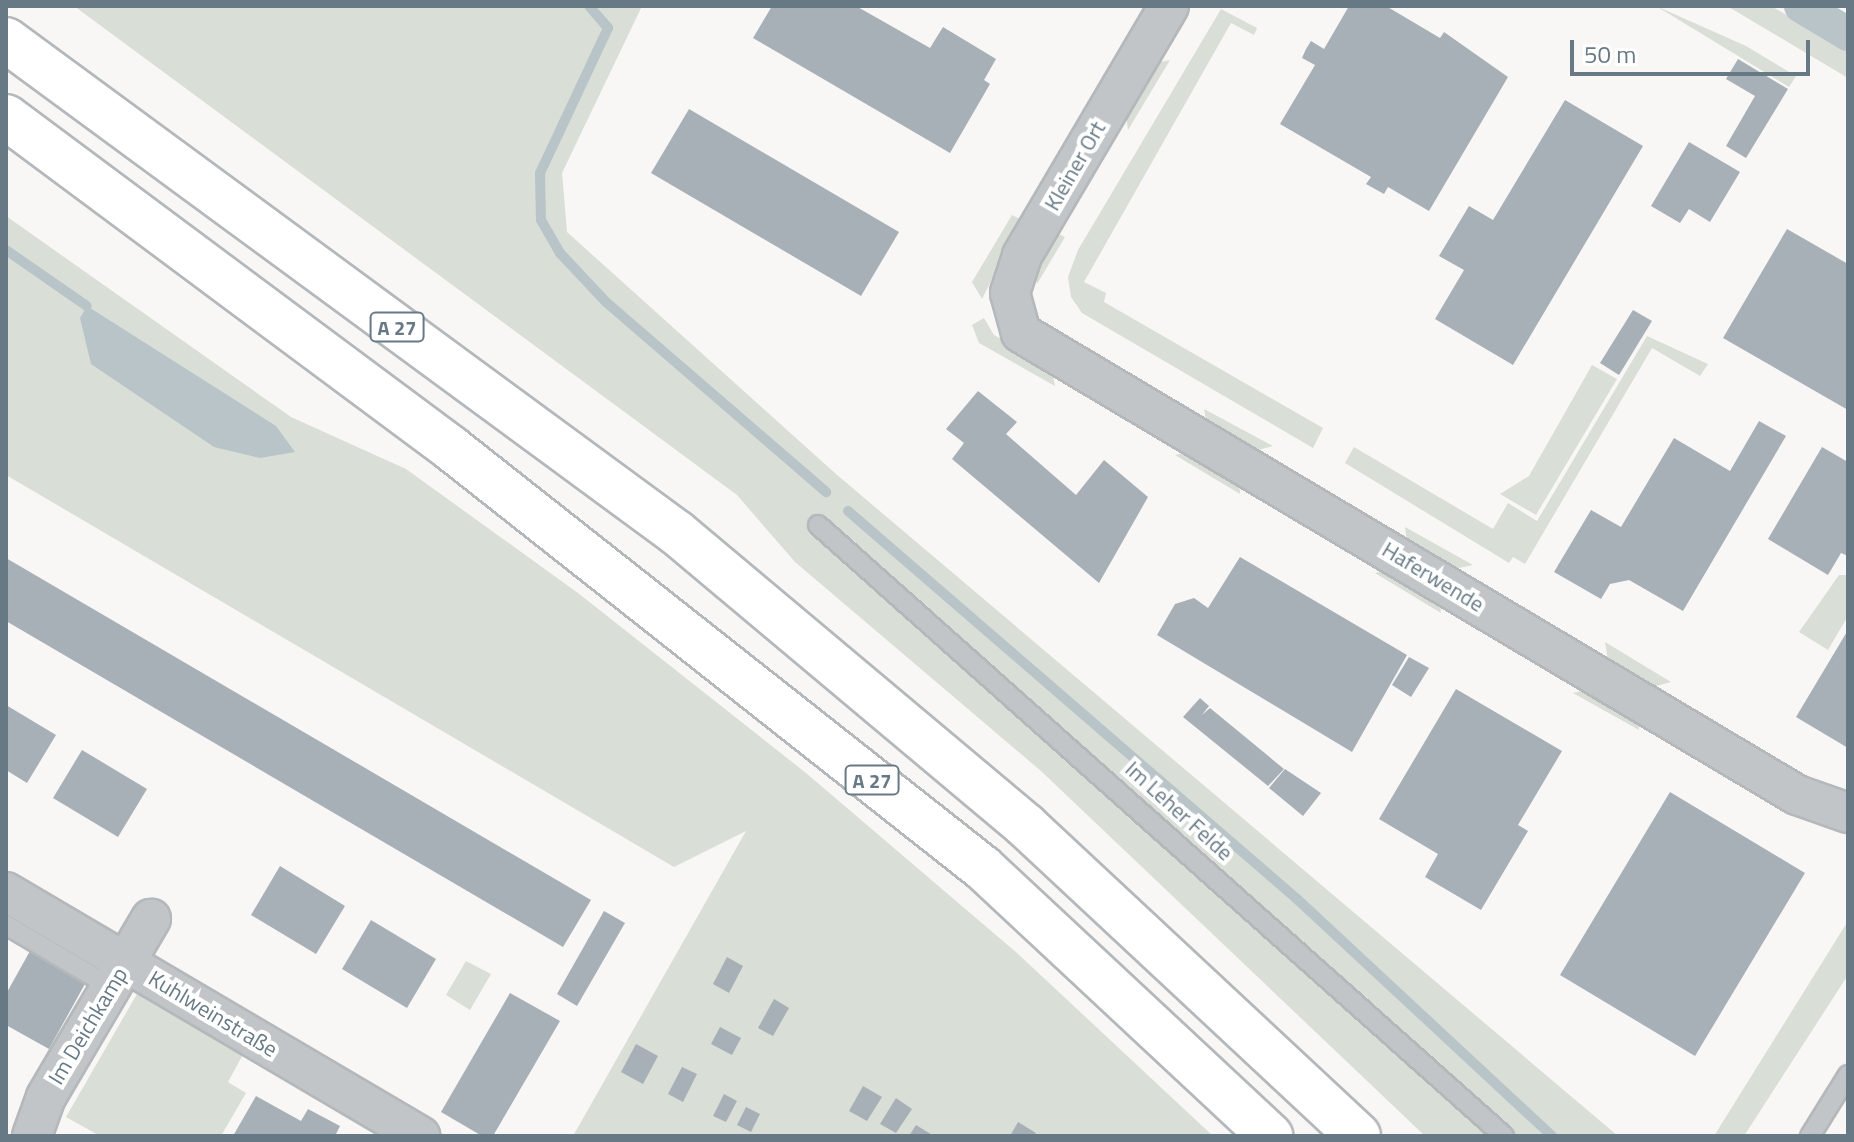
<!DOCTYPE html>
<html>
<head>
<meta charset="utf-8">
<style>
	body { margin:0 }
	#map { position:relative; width:1854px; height:1142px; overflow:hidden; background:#f8f7f5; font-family:"Titillium Web",sans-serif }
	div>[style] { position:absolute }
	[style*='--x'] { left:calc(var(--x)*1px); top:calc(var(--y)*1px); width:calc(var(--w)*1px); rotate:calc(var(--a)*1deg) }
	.green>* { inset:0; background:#d9ded6 }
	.water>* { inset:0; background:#b8c4c8 }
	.stream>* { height:10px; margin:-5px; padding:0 5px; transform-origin:5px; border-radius:5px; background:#b8c4c8 }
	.canal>* { height:34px; margin:-17px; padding:0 17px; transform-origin:17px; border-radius:17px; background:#b8c4c8 }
	.building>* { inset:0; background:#a7b0b6 }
	.roads { filter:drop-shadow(2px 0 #b4b8bb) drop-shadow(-2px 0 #b4b8bb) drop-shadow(0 2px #b4b8bb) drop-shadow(0 -2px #b4b8bb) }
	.service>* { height:18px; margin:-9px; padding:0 9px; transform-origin:9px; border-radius:9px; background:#c1c5c8 }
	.minor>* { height:38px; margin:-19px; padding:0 19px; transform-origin:19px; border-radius:19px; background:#c1c5c8 }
	.motorway>* { height:44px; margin:-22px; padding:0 22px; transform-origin:22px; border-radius:22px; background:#fff }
	span { translate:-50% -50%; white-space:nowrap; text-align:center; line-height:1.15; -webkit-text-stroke:8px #fff; paint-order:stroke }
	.shield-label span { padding:2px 6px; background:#fff; border:2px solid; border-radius:6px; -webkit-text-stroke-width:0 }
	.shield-label { font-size:20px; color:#677985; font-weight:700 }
	.street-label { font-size:22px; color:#677985 }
	.frame { position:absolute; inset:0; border:8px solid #677985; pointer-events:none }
	.scale { position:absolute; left:1570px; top:40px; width:240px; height:36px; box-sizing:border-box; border:4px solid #677985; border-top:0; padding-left:10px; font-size:24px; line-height:28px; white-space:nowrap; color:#677985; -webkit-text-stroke:6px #fff; paint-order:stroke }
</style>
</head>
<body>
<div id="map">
	<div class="green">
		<i style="clip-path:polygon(74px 6px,642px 6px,562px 173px,567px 232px,836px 474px,1618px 1136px,1425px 1136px,1041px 771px,795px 562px,737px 495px)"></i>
		<i style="clip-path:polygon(1656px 6px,1746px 46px,1796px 76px,1789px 87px)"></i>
		<i style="clip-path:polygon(1727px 6px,1771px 6px,1848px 51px,1848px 78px)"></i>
		<i style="clip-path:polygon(1221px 9px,1257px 28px,1254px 35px,1231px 23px,1084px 282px,1106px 293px,1104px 302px,1323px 428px,1313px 448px,1082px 313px,1071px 297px,1068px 277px,1078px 250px)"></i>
		<i style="clip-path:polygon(1170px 60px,1128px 130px,1125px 111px,1150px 64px)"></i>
		<i style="clip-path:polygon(1012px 215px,1022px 220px,982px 299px,972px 282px)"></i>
		<i style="clip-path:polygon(6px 216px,291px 417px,406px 469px,578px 593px,806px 773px,1017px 953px,1213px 1136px,573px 1136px,746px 831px,674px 867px,6px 475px)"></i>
		<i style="clip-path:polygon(1050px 230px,1065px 237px,1037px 284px,1035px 270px)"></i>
		<i style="clip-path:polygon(984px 318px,994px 335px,1051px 367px,1055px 386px,979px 343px,972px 325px)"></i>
		<i style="clip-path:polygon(1647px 336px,1708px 364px,1700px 376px,1652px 348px,1525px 564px,1513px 557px,1509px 563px,1345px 463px,1354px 447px,1493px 529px,1508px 503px,1537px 521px)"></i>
		<i style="clip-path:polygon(1592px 365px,1617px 379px,1536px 515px,1500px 494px,1529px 476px)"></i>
		<i style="clip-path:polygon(1204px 409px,1273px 446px,1254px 451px,1207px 424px)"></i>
		<i style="clip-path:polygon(1194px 451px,1239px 478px,1240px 494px,1175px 455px)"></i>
		<i style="clip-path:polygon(1405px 527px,1473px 565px,1454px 569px,1407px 543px)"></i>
		<i style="clip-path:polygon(1394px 569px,1439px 596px,1441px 613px,1375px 573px)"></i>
		<i style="clip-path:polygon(1839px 575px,1848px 575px,1848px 616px,1828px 650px,1799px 632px)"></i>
		<i style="clip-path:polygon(1605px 642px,1671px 682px,1653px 687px,1608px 660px)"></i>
		<i style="clip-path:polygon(1594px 688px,1637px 714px,1639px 730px,1573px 693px)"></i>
		<i style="clip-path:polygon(1848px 921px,1848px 975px,1744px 1136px,1714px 1136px)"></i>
		<i style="clip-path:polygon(466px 961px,491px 974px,470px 1010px,446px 995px)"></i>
		<i style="clip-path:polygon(141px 987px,246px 1049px,228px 1082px,246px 1093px,221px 1136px,100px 1136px,66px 1117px)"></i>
	</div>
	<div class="water">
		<i style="clip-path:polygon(87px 306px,276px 426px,295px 452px,260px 458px,214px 447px,91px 364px,80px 318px)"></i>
	</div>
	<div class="stream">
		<i style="--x:589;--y:6;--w:29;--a:49"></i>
		<i style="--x:608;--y:28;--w:160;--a:115.1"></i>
		<i style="--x:540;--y:173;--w:47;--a:88.8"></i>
		<i style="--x:541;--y:220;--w:38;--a:60"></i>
		<i style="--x:560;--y:253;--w:67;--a:46.8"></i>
		<i style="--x:606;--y:302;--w:291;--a:40.8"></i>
		<i style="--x:6;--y:250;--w:98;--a:34.7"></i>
		<i style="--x:848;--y:511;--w:593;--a:40.83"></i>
		<i style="--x:1297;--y:899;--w:348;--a:42.9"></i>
	</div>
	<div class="canal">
		<i style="--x:1801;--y:6;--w:55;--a:30.8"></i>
	</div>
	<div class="building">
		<i style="clip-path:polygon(772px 6px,856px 6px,930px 48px,943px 27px,996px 59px,984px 80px,990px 84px,950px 153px,753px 38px)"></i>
		<i style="clip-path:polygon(1349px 6px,1386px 6px,1440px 38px,1444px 32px,1508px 77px,1429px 211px,1388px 187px,1384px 194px,1366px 184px,1371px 177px,1280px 124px,1315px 65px,1302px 58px,1306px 49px,1311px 41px,1324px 49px)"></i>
		<i style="clip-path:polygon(1738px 59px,1788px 89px,1746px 158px,1726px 146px,1755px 96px,1726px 79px)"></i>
		<i style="clip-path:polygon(1565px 100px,1643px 146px,1513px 365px,1435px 319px,1464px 270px,1439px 256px,1469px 206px,1493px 220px)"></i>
		<i style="clip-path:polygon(689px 109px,899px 232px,861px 296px,651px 173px)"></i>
		<i style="clip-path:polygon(1689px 142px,1740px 172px,1710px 222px,1689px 209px,1680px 223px,1651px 206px)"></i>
		<i style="clip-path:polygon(1787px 229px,1848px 264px,1848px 410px,1723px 338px)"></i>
		<i style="clip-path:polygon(1633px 310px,1652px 321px,1619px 375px,1600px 363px)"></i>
		<i style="clip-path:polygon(978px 391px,1017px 422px,1006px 434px,1076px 495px,1104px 460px,1148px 497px,1099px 583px,952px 459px,964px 443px,946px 429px)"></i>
		<i style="clip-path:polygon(1759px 421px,1786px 436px,1683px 611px,1629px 580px,1610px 584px,1601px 599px,1554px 572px,1591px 510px,1621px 527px,1674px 438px,1730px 471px)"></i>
		<i style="clip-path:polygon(1822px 447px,1848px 462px,1848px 556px,1841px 553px,1828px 575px,1768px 539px)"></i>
		<i style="clip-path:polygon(1240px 557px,1407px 655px,1352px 752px,1157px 635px,1175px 604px,1194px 598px,1208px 608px)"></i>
		<i style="clip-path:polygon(6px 558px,591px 900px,563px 947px,6px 621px)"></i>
		<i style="clip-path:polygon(1848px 630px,1848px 748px,1796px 717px)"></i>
		<i style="clip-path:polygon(1409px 657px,1429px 668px,1411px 697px,1392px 685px)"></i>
		<i style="clip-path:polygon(1456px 689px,1562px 751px,1518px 825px,1528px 831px,1481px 910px,1425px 877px,1438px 854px,1379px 819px)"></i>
		<i style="clip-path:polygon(1200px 698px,1209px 706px,1202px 715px,1210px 708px,1284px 769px,1268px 786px,1183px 717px)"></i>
		<i style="clip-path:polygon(6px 705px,56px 735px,27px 783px,6px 770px)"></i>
		<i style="clip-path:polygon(82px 750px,147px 789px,118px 837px,53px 798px)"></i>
		<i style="clip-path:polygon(1285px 769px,1321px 793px,1303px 816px,1269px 788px)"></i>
		<i style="clip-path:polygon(1670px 792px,1805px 873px,1695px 1056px,1560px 975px)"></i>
		<i style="clip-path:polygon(280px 866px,345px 906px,316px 954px,251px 915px)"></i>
		<i style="clip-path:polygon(604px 911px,625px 923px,577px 1006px,557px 994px)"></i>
		<i style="clip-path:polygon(371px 920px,436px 959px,407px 1008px,342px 969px)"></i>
		<i style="clip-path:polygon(30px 951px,86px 982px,49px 1049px,6px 1025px,6px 994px)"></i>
		<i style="clip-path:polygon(727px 957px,743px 966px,729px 993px,713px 984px)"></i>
		<i style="clip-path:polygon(510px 993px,560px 1021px,493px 1136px,482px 1136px,441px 1112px)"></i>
		<i style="clip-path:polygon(774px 999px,789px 1008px,773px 1036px,758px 1028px)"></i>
		<i style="clip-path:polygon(720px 1027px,741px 1038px,732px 1055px,711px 1044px)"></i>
		<i style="clip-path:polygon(636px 1044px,658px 1056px,643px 1084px,621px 1072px)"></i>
		<i style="clip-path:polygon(682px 1067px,697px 1074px,683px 1102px,668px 1094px)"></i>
		<i style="clip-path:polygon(863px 1086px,882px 1097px,867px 1121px,849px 1111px)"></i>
		<i style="clip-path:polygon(724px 1094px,737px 1101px,726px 1122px,713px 1116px)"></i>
		<i style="clip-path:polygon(256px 1096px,301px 1121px,308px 1109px,340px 1126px,335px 1136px,233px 1136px)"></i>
		<i style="clip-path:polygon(896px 1098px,912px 1109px,896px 1133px,880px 1124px)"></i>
		<i style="clip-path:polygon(746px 1107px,760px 1114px,751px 1132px,737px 1125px)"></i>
		<i style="clip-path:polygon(1018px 1122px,1036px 1133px,1034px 1136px,1010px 1136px)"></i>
		<i style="clip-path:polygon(916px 1125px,934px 1136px,909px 1136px)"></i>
	</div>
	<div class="roads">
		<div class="service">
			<i style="--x:818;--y:525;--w:919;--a:41.69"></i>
			<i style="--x:6;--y:925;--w:122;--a:30.6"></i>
			<i style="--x:1810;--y:1136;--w:72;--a:-58.1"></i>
		</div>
		<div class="minor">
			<i style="--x:1169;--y:6;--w:290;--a:120.5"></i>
			<i style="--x:1022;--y:256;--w:39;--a:108"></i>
			<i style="--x:1010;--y:293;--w:41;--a:74.6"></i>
			<i style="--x:1021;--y:333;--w:903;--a:30.77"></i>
			<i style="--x:1797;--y:795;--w:54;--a:19.4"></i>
			<i style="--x:6;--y:892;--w:481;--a:30.5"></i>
			<i style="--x:32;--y:1136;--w:41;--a:-70.3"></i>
			<i style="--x:46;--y:1097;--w:207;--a:-59.5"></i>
		</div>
		<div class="motorway">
			<i style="--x:6;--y:40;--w:833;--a:36.31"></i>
			<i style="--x:677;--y:533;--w:456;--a:40"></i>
			<i style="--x:1026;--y:826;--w:454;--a:43"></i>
			<i style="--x:6;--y:117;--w:556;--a:36.66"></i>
			<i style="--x:452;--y:449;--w:676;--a:38.28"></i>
			<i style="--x:983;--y:868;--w:393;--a:43"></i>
		</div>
	</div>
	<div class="shield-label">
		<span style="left:397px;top:327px">A 27</span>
		<span style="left:872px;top:780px">A 27</span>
	</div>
	<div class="street-label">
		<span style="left:1075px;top:166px;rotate:-60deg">Kleiner Ort</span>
		<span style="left:1433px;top:577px;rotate:31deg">Haferwende</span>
		<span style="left:1179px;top:811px;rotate:42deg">Im Leher Felde</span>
		<span style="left:213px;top:1014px;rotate:31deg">Kuhlweinstraße</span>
		<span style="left:88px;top:1026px;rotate:-59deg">Im Deichkamp</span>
	</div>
	<div class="frame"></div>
	<div class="scale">50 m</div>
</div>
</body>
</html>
